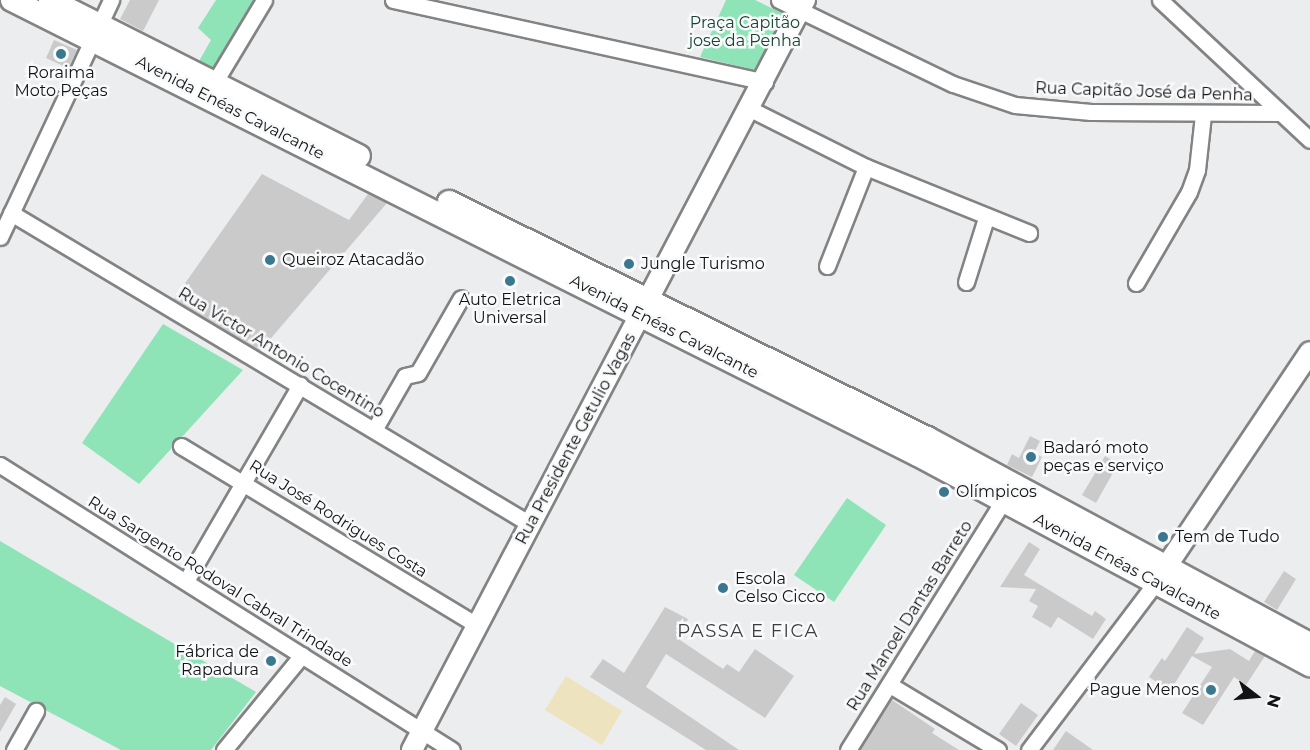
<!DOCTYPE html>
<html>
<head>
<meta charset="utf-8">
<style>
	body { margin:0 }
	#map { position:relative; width:1310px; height:750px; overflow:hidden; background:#ecedee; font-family:Montserrat,sans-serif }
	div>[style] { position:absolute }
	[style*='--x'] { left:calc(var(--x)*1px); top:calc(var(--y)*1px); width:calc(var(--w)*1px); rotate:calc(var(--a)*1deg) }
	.green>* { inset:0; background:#8ee4b6 }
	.sand>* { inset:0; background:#ede3be }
	.building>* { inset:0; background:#cbcacb }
	.roads { filter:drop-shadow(2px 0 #838384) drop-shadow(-2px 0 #838384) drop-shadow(0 2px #838384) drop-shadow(0 -2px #838384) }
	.minor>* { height:15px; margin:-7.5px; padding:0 7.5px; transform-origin:7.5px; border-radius:7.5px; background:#fff }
	.tertiary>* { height:20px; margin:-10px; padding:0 10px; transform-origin:10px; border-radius:10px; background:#fff }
	.secondary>* { height:22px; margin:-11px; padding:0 11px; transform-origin:11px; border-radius:11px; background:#fff }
	.dots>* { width:16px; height:16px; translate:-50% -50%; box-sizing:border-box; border:3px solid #f9fafb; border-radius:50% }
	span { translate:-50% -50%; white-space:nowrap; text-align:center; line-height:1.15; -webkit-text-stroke:5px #f9fafb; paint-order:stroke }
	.park-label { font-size:16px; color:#18442f }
	.poi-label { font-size:16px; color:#131313 }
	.left { translate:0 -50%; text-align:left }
	.right { translate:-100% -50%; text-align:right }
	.street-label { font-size:16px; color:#131313 }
	.neighbourhood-label { font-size:18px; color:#3d3d3e; letter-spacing:1.5px }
	.north { position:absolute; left:1226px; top:666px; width:60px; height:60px; -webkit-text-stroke:4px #f9fafb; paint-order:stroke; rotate:106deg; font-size:16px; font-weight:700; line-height:24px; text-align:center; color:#131313 }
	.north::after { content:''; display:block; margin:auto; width:21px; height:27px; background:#131313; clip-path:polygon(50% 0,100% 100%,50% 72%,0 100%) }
</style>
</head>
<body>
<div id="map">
	<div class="green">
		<i style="clip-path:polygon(216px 0,259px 0,216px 71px,198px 63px,211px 40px,198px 28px)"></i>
		<i style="clip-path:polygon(726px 0,755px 0,788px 16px,759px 71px,700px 57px)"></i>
		<i style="clip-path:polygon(163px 324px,243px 370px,139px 484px,82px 443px)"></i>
		<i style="clip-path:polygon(847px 498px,886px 525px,834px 602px,794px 575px)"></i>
		<i style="clip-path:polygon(0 541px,256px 692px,211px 750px,121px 750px,0 686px)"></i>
	</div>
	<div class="sand">
		<i style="clip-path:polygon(566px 676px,622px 711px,602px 745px,545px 710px)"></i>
	</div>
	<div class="building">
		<i style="clip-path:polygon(130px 0,159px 0,143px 31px,120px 19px)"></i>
		<i style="clip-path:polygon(54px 40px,77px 50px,68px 68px,46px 58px)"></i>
		<i style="clip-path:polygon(262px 174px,349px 220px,368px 194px,387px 203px,260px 351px,174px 299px)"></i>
		<i style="clip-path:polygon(1030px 436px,1040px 441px,1034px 453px,1042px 457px,1032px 477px,1007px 465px,1012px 454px,1019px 458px)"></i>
		<i style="clip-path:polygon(1105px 456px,1118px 464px,1096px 503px,1082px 495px)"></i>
		<i style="clip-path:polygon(1029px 542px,1040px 549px,1024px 575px,1092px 616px,1095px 611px,1106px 619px,1093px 639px,1058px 617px,1051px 628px,1032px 617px,1038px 606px,1029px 601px,1036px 589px,1000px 587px)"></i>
		<i style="clip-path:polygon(1284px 571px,1296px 579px,1277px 610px,1264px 602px)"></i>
		<i style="clip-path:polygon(665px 607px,688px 619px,679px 635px,680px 640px,723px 669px,727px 664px,739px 672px,755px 649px,794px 676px,765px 718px,666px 654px,646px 687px,739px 750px,706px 750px,590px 677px,603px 659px,624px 673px)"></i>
		<i style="clip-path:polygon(1187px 627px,1204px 638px,1194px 654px,1230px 649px,1249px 661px,1255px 651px,1265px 656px,1246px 685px,1234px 677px,1203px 725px,1182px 713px,1212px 667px,1192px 656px,1170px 691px,1149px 677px,1162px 658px,1165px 661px)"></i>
		<i style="clip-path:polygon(5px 697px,16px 704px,0 732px,0 705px)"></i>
		<i style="clip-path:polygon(892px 700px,935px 729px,932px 733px,959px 750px,859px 750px)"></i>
		<i style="clip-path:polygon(1021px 703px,1038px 715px,1016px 746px,999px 734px)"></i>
		<i style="clip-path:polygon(1066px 731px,1093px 750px,1053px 750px)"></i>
	</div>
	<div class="roads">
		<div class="minor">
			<i style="--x:393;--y:0;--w:381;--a:12.4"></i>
			<i style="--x:779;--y:0;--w:193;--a:25.8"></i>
			<i style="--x:953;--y:84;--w:65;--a:18.7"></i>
			<i style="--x:1015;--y:105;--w:76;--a:5.3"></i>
			<i style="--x:1091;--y:112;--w:189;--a:0.3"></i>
			<i style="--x:1160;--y:0;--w:205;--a:43"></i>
			<i style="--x:210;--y:90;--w:105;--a:-59"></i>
			<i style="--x:750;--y:109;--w:130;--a:26.6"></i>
			<i style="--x:866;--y:167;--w:176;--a:22"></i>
			<i style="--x:11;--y:213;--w:605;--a:30.93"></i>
			<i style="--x:0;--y:237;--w:262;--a:-64.9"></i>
			<i style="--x:827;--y:266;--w:106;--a:-68.5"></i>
			<i style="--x:966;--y:282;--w:67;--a:-72.6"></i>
			<i style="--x:1136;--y:283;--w:105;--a:-59.8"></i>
			<i style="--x:1189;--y:192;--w:23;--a:-70"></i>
			<i style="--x:1197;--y:170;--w:55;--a:-83.8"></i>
			<i style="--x:374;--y:430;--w:62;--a:-60.1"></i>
			<i style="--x:405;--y:376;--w:13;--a:-13"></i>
			<i style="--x:418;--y:373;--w:86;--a:-60.2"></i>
			<i style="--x:181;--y:446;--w:344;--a:31.2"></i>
			<i style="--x:0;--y:465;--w:534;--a:32.23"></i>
			<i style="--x:186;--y:581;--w:227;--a:-59.8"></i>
			<i style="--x:890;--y:685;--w:126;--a:31"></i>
			<i style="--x:14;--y:750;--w:45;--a:-60.6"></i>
			<i style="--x:224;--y:750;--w:123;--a:-50.6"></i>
			<i style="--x:848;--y:750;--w:293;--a:-58.1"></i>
			<i style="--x:1029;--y:750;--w:211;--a:-52.9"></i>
		</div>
		<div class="tertiary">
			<i style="--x:1158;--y:579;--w:273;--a:-56.2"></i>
			<i style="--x:412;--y:750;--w:847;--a:-62.35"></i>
		</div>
		<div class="secondary">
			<i style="--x:12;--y:0;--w:1014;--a:26.67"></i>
			<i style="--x:918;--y:455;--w:445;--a:28.2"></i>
			<i style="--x:50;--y:0;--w:346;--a:26.8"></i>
			<i style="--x:449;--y:202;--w:533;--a:26.28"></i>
			<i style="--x:927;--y:438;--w:435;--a:28.3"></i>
		</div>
	</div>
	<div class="dots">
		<i style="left:61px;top:54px;background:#3b788f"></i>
		<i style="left:270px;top:260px;background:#3b788f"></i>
		<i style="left:629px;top:264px;background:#3b788f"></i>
		<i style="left:510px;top:281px;background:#3b788f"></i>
		<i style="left:1031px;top:457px;background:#3b788f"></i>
		<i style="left:944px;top:492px;background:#3b788f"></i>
		<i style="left:1163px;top:537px;background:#3b788f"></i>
		<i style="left:723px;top:588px;background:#3b788f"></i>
		<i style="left:271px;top:661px;background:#3b788f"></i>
		<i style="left:1211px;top:690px;background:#3b788f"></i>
	</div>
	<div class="park-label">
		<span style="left:745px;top:32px">Praça Capitão<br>jose da Penha</span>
	</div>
	<div class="poi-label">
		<span style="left:61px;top:82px">Roraima<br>Moto Peças</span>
		<span class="left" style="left:282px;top:260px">Queiroz Atacadão</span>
		<span class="left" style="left:641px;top:264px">Jungle Turismo</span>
		<span style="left:510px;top:309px">Auto Eletrica<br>Universal</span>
		<span class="left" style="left:1043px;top:457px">Badaró moto<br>peças e serviço</span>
		<span class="left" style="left:956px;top:492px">Olímpicos</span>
		<span class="left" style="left:1175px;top:537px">Tem de Tudo</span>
		<span class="left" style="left:735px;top:588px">Escola<br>Celso Cicco</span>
		<span class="right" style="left:259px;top:661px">Fábrica de<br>Rapadura</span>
		<span class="right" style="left:1199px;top:690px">Pague Menos</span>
	</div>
	<div class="street-label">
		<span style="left:1144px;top:92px;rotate:2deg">Rua Capitão José da Penha</span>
		<span style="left:230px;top:108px;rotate:27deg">Avenida Enéas Cavalcante</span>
		<span style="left:664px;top:327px;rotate:27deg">Avenida Enéas Cavalcante</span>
		<span style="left:281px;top:353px;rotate:31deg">Rua Victor Antonio Cocentino</span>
		<span style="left:576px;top:439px;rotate:-62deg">Rua Presidente Getulio Vagas</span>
		<span style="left:338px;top:519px;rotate:32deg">Rua José Rodrigues Costa</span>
		<span style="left:1127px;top:567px;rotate:28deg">Avenida Enéas Cavalcante</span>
		<span style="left:220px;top:582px;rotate:32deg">Rua Sargento Rodoval Cabral Trindade</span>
		<span style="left:910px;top:616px;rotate:-58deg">Rua Manoel Dantas Barreto</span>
	</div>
	<div class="neighbourhood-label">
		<span style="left:748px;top:631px">PASSA E FICA</span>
	</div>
	<div class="north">N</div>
</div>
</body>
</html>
